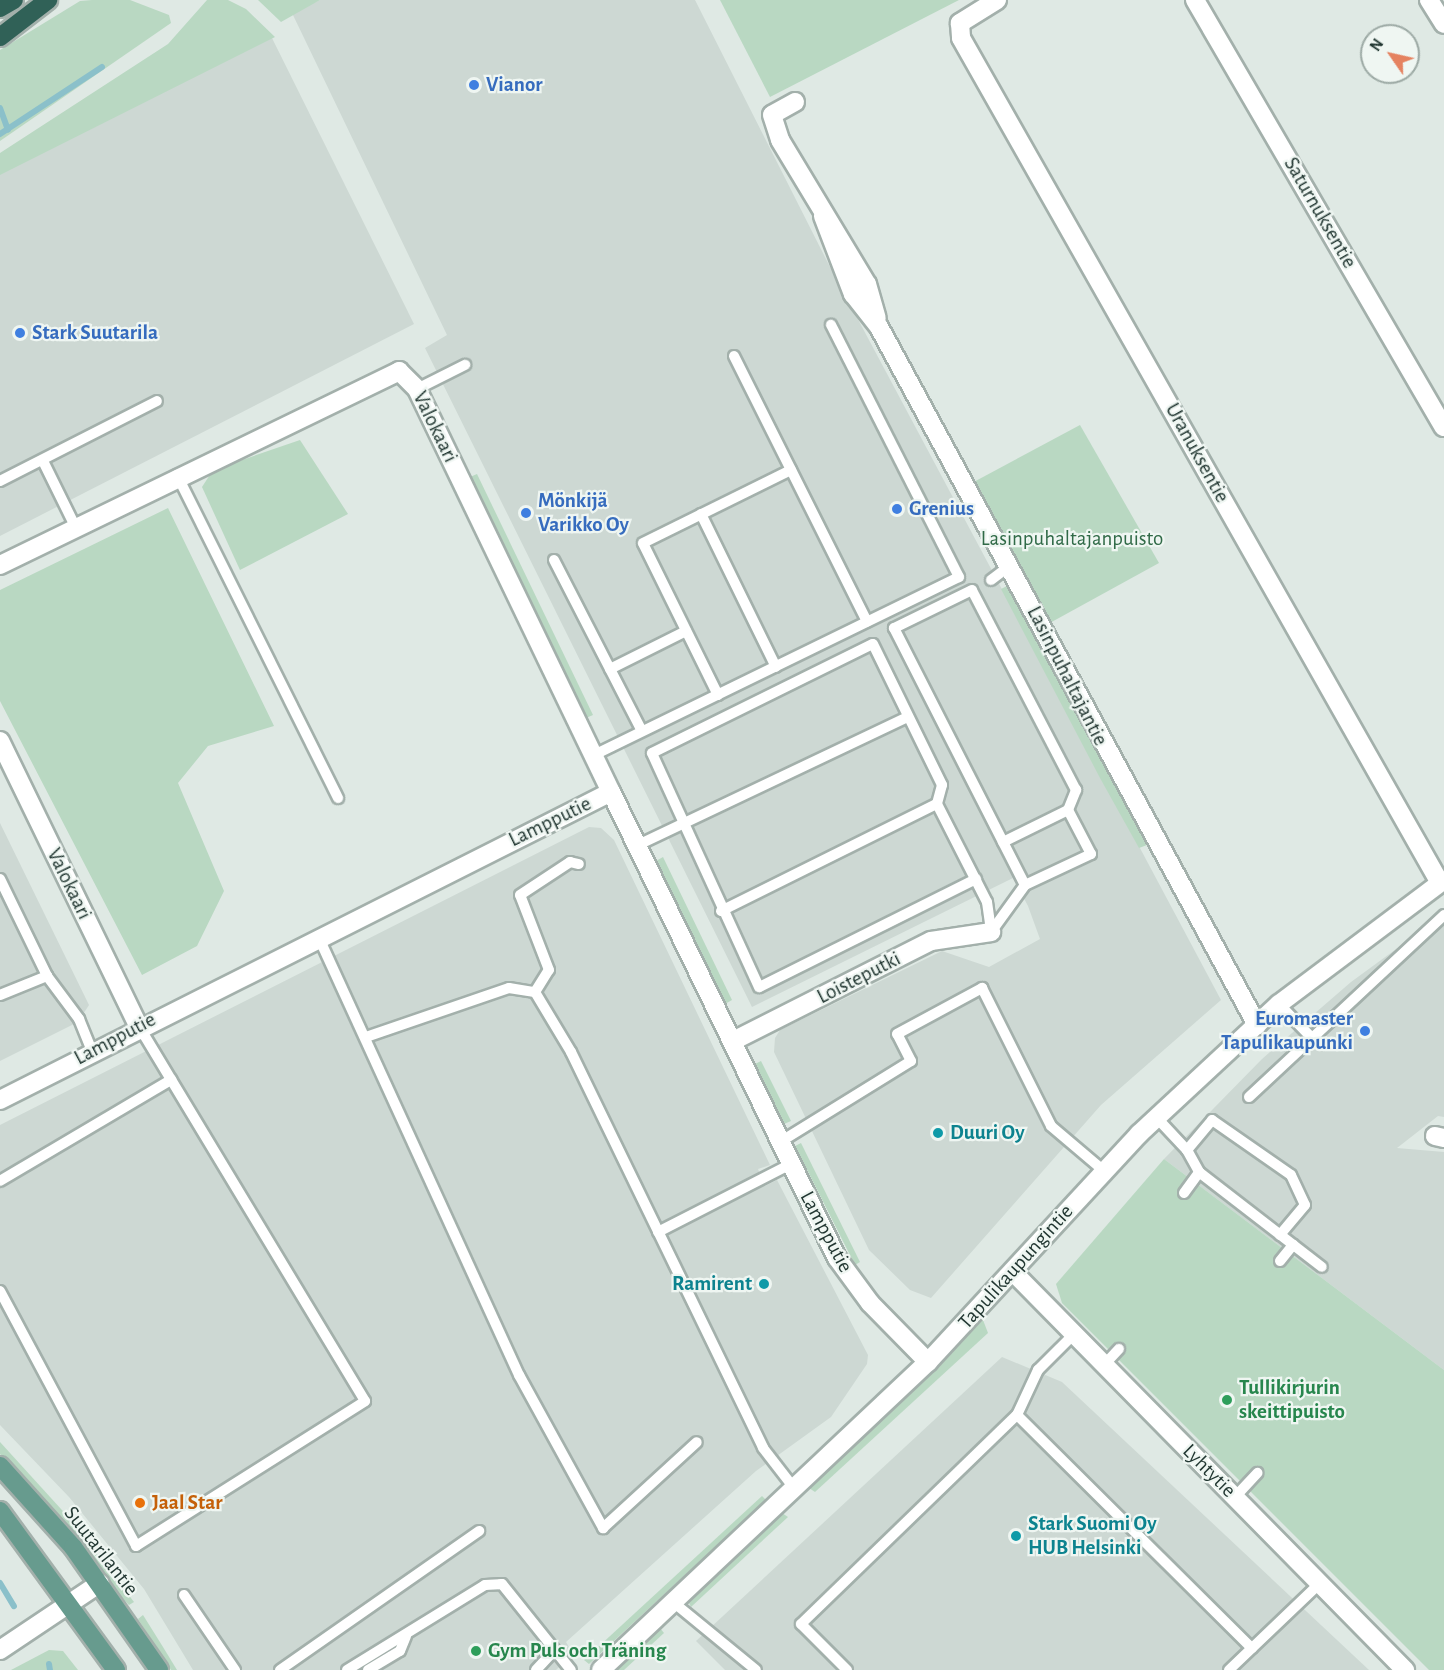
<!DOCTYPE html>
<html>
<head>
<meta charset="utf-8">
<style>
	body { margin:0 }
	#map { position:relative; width:1444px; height:1670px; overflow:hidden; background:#dfe9e4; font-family:"Alegreya Sans",sans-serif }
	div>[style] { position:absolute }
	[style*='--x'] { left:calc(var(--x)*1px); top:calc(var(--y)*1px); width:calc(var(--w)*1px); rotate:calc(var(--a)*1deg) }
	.built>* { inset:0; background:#cdd8d3 }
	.green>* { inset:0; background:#b9d8c2 }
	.stream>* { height:6px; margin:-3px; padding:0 3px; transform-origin:3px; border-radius:3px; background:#8bc0ca }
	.roads { filter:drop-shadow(2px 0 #a3b0ab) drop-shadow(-2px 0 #a3b0ab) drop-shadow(0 2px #a3b0ab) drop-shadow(0 -2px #a3b0ab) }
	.lane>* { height:10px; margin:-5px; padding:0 5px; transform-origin:5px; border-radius:5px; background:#fff }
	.street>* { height:18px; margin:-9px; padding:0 9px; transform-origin:9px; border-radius:9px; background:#fff }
	.secondary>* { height:18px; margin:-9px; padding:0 9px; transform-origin:9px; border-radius:9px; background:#fff }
	.primary>* { height:18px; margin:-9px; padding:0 9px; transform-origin:9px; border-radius:9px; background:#679b8e }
	.highway>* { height:18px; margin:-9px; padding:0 9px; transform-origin:9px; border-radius:9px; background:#306157 }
	.dots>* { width:16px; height:16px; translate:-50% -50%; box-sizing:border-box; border:3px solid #eff6f2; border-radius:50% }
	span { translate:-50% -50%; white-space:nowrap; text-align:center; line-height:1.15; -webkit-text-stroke:4.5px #eff6f2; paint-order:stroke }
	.shop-label { font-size:21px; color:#366cbe; font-weight:700 }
	.left { translate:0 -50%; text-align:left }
	.right { translate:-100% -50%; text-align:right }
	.street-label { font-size:21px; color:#223732 }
	.park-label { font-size:21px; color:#306a47 }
	.culture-label { font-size:21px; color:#0d838f; font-weight:700 }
	.leisure-label { font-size:21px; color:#27864d; font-weight:700 }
	.food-label { font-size:21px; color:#c56008; font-weight:700 }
	.north { position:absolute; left:1360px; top:24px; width:60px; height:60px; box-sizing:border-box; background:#eff6f2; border:2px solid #9daaa5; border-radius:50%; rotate:304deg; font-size:16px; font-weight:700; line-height:24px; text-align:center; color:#223732 }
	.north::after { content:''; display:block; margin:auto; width:21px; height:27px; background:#e58260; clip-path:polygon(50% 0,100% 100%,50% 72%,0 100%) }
</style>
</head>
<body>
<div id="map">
	<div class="built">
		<i style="clip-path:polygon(320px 0,695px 0,829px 265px,1221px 1000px,1101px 1105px,931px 1298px,910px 1290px,869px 1250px,774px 1052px,775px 1038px,780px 1030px,942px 951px,989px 967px,1040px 939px,1028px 906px,1013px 878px,752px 1007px,425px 348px,447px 335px,292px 13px)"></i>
		<i style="clip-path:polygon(269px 32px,414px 324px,0 536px,0 166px)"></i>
		<i style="clip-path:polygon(0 823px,89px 1005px,78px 1022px,0 1061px)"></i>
		<i style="clip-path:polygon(589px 827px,601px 828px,614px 840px,770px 1165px,758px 1169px,765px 1186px,777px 1180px,868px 1355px,867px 1364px,831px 1417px,756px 1471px,566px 1642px,573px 1654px,556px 1670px,193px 1670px,144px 1589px,69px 1497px,0 1425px,0 1125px)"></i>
		<i style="clip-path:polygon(1444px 914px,1444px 1117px,1438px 1116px,1397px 1148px,1444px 1152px,1444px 1370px,1164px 1159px,1262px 1059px,1351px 982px)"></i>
		<i style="clip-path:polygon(1002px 1357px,1062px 1382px,1369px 1670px,725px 1670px,696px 1641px)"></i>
	</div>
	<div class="green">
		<i style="clip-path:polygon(92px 0,130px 0,169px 15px,171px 23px,0 141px,0 50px,80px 1px)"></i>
		<i style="clip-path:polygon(207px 0,228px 0,246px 9px,275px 37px,0 175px,0 153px,168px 44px)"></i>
		<i style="clip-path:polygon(258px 0,320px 0,281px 22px)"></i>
		<i style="clip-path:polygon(720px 0,959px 0,770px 97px)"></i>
		<i style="clip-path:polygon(1080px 425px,1159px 563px,1048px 624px,970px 484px)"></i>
		<i style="clip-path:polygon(300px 440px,348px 514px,240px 570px,202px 487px,213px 470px)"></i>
		<i style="clip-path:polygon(477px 474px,593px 715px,586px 718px,470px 477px)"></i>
		<i style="clip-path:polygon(168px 508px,274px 726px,208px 746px,178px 783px,224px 891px,197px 946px,142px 975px,0 701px,0 590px)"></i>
		<i style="clip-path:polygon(1007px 586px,1147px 845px,1139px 848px,1100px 778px,1001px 589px)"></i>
		<i style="clip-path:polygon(663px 857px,732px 1000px,725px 1004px,656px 861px)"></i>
		<i style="clip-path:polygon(761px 1061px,791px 1121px,784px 1124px,755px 1064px)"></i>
		<i style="clip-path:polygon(801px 1143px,860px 1262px,855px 1265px,795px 1146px)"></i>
		<i style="clip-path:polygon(1164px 1159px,1444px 1370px,1444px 1670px,1429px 1670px,1062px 1303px,1056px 1284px)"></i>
		<i style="clip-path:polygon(983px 1320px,988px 1333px,815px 1492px,809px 1488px)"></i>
		<i style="clip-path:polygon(0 1442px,71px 1520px,134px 1602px,129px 1605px,123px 1599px,0 1454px)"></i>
		<i style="clip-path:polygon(762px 1496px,766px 1500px,589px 1664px,584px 1660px)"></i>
		<i style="clip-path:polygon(782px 1513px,788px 1517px,691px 1607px,688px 1601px)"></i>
		<i style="clip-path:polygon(143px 1615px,163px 1647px,177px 1670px,171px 1670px,138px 1619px)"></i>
		<i style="clip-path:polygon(660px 1628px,664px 1633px,624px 1670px,614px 1670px)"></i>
		<i style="clip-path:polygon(49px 1650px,63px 1651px,78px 1670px,11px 1670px)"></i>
	</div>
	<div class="stream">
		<i style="--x:0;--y:108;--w:23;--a:70"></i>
		<i style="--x:0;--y:134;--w:122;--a:-33.3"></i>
		<i style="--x:0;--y:1583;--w:27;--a:59"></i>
		<i style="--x:49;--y:1664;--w:6;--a:81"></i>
	</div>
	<div class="roads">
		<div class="lane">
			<i style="--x:734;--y:356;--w:297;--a:63.4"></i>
			<i style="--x:417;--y:389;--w:54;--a:-26.6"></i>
			<i style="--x:43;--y:461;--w:75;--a:63.8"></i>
			<i style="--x:177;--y:475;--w:361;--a:63.5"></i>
			<i style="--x:0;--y:481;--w:176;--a:-27"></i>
			<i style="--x:701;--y:514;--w:170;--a:63.9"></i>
			<i style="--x:554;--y:560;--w:192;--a:62.8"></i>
			<i style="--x:991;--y:580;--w:21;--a:-37"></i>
			<i style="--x:610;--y:669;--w:85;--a:-26.6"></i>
			<i style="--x:718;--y:695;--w:169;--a:-116.3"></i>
			<i style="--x:643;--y:543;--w:165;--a:-26.3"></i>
			<i style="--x:594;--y:755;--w:406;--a:-26"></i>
			<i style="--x:959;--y:577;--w:283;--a:-116.9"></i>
			<i style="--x:1003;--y:842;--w:72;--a:-26.2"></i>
			<i style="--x:638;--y:845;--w:299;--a:-25.4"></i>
			<i style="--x:0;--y:879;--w:108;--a:64.1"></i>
			<i style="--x:47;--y:976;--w:54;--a:53.3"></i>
			<i style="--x:79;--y:1019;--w:35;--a:68"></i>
			<i style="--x:976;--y:879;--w:242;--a:153.5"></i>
			<i style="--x:759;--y:987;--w:257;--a:-114.6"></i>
			<i style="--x:652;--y:753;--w:246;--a:-26.3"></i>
			<i style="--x:873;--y:644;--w:157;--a:63.9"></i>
			<i style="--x:942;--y:785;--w:20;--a:105"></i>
			<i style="--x:937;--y:804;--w:110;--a:63"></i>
			<i style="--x:987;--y:902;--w:30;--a:82"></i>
			<i style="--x:721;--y:911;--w:241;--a:-26.4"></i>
			<i style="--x:991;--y:932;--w:58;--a:-54.1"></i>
			<i style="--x:1025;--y:885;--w:73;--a:-25.2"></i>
			<i style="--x:1091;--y:854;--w:50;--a:-117.6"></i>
			<i style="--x:1068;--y:810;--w:22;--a:-68"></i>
			<i style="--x:1076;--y:790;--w:225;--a:-117.5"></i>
			<i style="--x:972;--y:590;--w:87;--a:154"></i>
			<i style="--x:894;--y:628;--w:288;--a:63"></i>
			<i style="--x:318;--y:936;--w:483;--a:65.4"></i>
			<i style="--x:519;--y:1375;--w:175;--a:61.2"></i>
			<i style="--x:603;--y:1528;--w:127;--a:-42.5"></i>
			<i style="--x:535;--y:992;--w:26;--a:-58"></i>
			<i style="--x:549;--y:970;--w:80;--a:-111.1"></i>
			<i style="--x:520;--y:895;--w:60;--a:-33.4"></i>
			<i style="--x:570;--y:862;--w:9;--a:13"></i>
			<i style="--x:0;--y:995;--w:51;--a:-22"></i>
			<i style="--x:1279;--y:1004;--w:46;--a:45.9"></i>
			<i style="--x:366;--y:1037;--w:151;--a:-18.9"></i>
			<i style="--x:509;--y:988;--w:26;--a:9"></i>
			<i style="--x:535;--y:992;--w:70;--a:59"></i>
			<i style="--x:571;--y:1052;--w:440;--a:64.1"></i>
			<i style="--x:763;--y:1448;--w:51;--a:52.2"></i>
			<i style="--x:1249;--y:1097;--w:267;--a:-43"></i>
			<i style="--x:1156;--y:1117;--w:45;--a:46.8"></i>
			<i style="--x:1187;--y:1150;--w:25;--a:61"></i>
			<i style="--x:1199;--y:1172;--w:155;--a:37.7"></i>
			<i style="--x:780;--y:1142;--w:154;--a:-31.7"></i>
			<i style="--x:911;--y:1061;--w:30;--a:-117"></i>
			<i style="--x:897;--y:1034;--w:97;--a:-28.4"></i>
			<i style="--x:982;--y:988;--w:154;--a:63.4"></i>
			<i style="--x:1051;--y:1126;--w:70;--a:40.3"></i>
			<i style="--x:1187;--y:1150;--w:39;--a:-50"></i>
			<i style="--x:1212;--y:1120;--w:96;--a:34.8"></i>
			<i style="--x:1291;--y:1175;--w:33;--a:65"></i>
			<i style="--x:1305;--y:1205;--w:39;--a:130"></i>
			<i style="--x:0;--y:1181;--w:199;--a:-30.6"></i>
			<i style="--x:1184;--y:1193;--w:26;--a:-54"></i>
			<i style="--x:658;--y:1232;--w:149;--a:-27.1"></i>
			<i style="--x:1280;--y:1261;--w:21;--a:-51"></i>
			<i style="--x:0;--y:1291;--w:289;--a:61.9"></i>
			<i style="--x:136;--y:1546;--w:271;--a:-32.3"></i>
			<i style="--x:365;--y:1401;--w:437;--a:-121.1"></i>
			<i style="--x:1104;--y:1365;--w:22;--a:-47"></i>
			<i style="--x:1017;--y:1415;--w:331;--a:44.8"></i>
			<i style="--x:1235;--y:1497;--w:33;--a:-47"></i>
			<i style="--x:184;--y:1595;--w:91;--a:55.8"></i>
			<i style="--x:673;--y:1602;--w:107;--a:39.3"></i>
			<i style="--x:280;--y:1670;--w:243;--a:-34.9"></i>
			<i style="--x:347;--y:1670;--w:162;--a:-31.6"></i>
			<i style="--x:485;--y:1585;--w:17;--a:-3"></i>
			<i style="--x:502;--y:1584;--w:110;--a:51.3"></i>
			<i style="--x:368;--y:1670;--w:37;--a:-31"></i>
			<i style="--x:400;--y:1651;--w:16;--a:-68"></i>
			<i style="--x:536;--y:1670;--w:25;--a:-47"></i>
			<i style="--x:847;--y:1670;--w:65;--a:-135"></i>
			<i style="--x:801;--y:1624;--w:301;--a:-44.1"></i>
			<i style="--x:1017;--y:1415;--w:50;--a:-65"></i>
			<i style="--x:1038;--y:1370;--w:51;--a:-45"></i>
			<i style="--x:1229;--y:1670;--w:124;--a:-43.7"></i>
		</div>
		<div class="street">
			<i style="--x:997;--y:0;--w:44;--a:148.1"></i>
			<i style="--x:960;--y:23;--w:15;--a:86"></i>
			<i style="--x:961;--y:38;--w:971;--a:60.45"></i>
			<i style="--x:1195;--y:0;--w:494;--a:59.8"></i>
			<i style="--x:1429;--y:0;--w:28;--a:58"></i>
			<i style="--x:795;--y:102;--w:26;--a:151"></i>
			<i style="--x:772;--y:115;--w:26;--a:72"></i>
			<i style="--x:780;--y:140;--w:168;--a:58.9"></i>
			<i style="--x:867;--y:284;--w:35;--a:74"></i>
			<i style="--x:823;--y:216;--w:84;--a:69"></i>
			<i style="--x:853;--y:294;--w:42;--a:51.8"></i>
			<i style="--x:879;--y:327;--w:794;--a:61.56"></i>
			<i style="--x:0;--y:565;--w:444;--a:-25.9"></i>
			<i style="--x:399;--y:371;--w:25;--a:45"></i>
			<i style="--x:417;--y:389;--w:447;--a:64.3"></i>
			<i style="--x:0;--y:741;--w:318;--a:64.1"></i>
			<i style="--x:733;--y:1041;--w:222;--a:-26.8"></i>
			<i style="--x:931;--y:941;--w:61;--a:-8.5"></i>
			<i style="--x:1435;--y:1136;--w:9;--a:13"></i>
			<i style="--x:1013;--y:1272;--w:559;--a:45.44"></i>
		</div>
		<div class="secondary">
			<i style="--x:0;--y:1100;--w:684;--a:-26.75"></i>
			<i style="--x:611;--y:792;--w:518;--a:64.13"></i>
			<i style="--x:837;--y:1258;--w:56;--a:53.7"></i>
			<i style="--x:870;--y:1303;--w:83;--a:45.5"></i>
			<i style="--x:0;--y:1650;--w:120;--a:-33.8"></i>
			<i style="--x:601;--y:1670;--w:449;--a:-43.3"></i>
			<i style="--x:928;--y:1362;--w:311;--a:-47.2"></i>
			<i style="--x:1139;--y:1134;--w:191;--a:-42.9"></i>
			<i style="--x:1279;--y:1004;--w:206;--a:-36.9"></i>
		</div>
		<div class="primary">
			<i style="--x:0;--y:1466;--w:109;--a:48"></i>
			<i style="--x:73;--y:1547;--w:150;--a:55"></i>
			<i style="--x:0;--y:1511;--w:197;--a:53.9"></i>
		</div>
		<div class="highway">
			<i style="--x:0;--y:8;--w:16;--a:-30"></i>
			<i style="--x:0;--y:37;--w:61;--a:-37.6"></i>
		</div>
	</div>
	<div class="dots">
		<i style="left:474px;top:85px;background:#3f7fe0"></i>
		<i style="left:20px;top:333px;background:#3f7fe0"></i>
		<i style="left:897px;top:509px;background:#3f7fe0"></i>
		<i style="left:526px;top:513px;background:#3f7fe0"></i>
		<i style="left:1365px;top:1031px;background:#3f7fe0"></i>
		<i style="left:938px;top:1133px;background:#0f9aa8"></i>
		<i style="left:764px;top:1284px;background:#0f9aa8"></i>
		<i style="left:1227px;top:1400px;background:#2e9e5b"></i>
		<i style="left:140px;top:1503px;background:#e8710a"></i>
		<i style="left:1016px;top:1536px;background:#0f9aa8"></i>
		<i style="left:476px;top:1651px;background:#2e9e5b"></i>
	</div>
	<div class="shop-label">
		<span class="left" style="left:486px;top:85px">Vianor</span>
		<span class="left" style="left:32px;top:333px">Stark Suutarila</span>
		<span class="left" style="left:538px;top:513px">Mönkijä<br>Varikko Oy</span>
		<span class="left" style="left:909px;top:509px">Grenius</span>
		<span class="right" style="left:1353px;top:1031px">Euromaster<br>Tapulikaupunki</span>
	</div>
	<div class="street-label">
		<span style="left:1320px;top:213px;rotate:60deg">Saturnuksentie</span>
		<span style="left:435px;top:427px;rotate:64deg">Valokaari</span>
		<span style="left:1197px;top:453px;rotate:61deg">Uranuksentie</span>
		<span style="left:1067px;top:676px;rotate:63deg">Lasinpuhaltajantie</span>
		<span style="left:550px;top:822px;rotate:-26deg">Lampputie</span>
		<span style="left:69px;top:884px;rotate:64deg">Valokaari</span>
		<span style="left:859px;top:978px;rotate:-27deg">Loisteputki</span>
		<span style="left:115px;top:1039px;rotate:-28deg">Lampputie</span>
		<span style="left:826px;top:1232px;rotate:62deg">Lampputie</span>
		<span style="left:1016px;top:1267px;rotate:-48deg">Tapulikaupungintie</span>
		<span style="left:1209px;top:1471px;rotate:45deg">Lyhtytie</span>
		<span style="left:101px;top:1551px;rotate:52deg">Suutarilantie</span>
	</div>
	<div class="park-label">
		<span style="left:1072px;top:539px">Lasinpuhaltajanpuisto</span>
	</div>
	<div class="culture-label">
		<span class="left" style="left:950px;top:1133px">Duuri Oy</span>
		<span class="right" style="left:752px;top:1284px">Ramirent</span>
		<span class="left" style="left:1028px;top:1536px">Stark Suomi Oy<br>HUB Helsinki</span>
	</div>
	<div class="leisure-label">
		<span class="left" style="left:1239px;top:1400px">Tullikirjurin<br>skeittipuisto</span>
		<span class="left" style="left:488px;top:1651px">Gym Puls och Träning</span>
	</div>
	<div class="food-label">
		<span class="left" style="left:152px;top:1503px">Jaal Star</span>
	</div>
	<div class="north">N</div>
</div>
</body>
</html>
